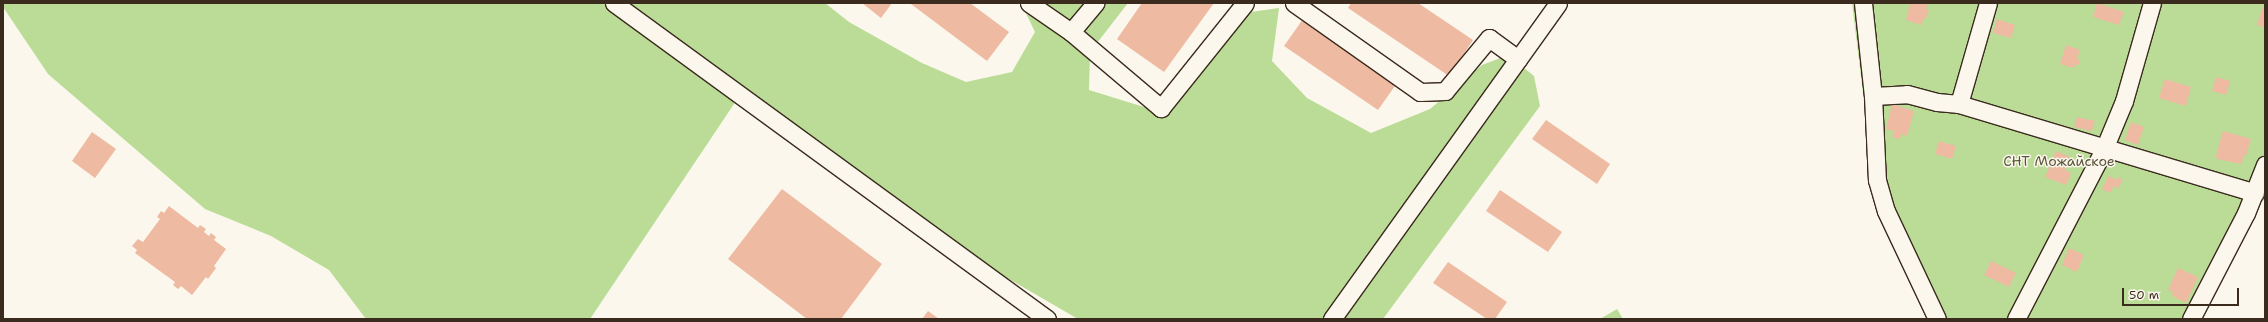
<!DOCTYPE html>
<html>
<head>
<meta charset="utf-8">
<style>
	body { margin:0 }
	#map { position:relative; width:2268px; height:322px; overflow:hidden; background:#fbf7ec; font-family:"Shantell Sans",sans-serif }
	div>[style] { position:absolute }
	[style*='--x'] { left:calc(var(--x)*1px); top:calc(var(--y)*1px); width:calc(var(--w)*1px); rotate:calc(var(--a)*1deg) }
	.green>* { inset:0; background:#badc96 }
	.building>* { inset:0; background:#eebaa1 }
	.roads { filter:drop-shadow(1px 0 #3b2a1e) drop-shadow(-1px 0 #3b2a1e) drop-shadow(0 1px #3b2a1e) drop-shadow(0 -1px #3b2a1e) }
	.minor>* { height:17px; margin:-8.5px; padding:0 8.5px; transform-origin:8.5px; border-radius:8.5px; background:#fbf7ec }
	span { translate:-50% -50%; white-space:nowrap; text-align:center; line-height:1.15; -webkit-text-stroke:3px #fbf7ec; paint-order:stroke }
	.park-label { font-size:14px; color:#5b563c }
	.frame { position:absolute; inset:0; border:4px solid #3b2a1e; pointer-events:none }
	.scale { position:absolute; left:2122px; top:288px; width:117px; height:18px; box-sizing:border-box; border:2px solid #3b2a1e; border-top:0; padding-left:5px; font-size:12px; line-height:14px; white-space:nowrap; color:#3b2a1e; -webkit-text-stroke:3px #fbf7ec; paint-order:stroke }
</style>
</head>
<body>
<div id="map">
	<div class="green">
		<i style="clip-path:polygon(3px 3px,825px 3px,849px 22px,922px 63px,966px 82px,1012px 72px,1035px 32px,1021px 3px,1128px 3px,1090px 52px,1089px 90px,1144px 107px,1164px 97px,1210px 42px,1251px 12px,1279px 8px,1272px 61px,1307px 98px,1371px 133px,1430px 109px,1482px 65px,1508px 55px,1534px 76px,1540px 106px,1383px 319px,1078px 319px,961px 251px,740px 95px,590px 319px,366px 319px,329px 270px,271px 236px,205px 209px,48px 74px,3px 7px)"></i>
		<i style="clip-path:polygon(1852px 3px,2265px 3px,2265px 191px,2259px 208px,2201px 319px,1930px 319px,1877px 209px)"></i>
		<i style="clip-path:polygon(1617px 309px,1623px 319px,1600px 319px)"></i>
	</div>
	<div class="building">
		<i style="clip-path:polygon(862px 3px,892px 3px,881px 18px)"></i>
		<i style="clip-path:polygon(912px 3px,970px 3px,1009px 32px,987px 61px,911px 4px)"></i>
		<i style="clip-path:polygon(1142px 3px,1214px 3px,1164px 72px,1117px 39px)"></i>
		<i style="clip-path:polygon(1351px 3px,1418px 3px,1473px 40px,1449px 76px,1348px 8px)"></i>
		<i style="clip-path:polygon(1910px 3px,1928px 3px,1926px 9px,1929px 10px,1926px 19px,1924px 18px,1921px 25px,1906px 20px)"></i>
		<i style="clip-path:polygon(2097px 3px,2124px 12px,2119px 25px,2093px 17px)"></i>
		<i style="clip-path:polygon(2263px 6px,2265px 6px,2263px 27px,2257px 25px)"></i>
		<i style="clip-path:polygon(1303px 19px,1397px 83px,1378px 110px,1284px 46px)"></i>
		<i style="clip-path:polygon(1997px 19px,2015px 25px,2011px 38px,1993px 33px)"></i>
		<i style="clip-path:polygon(2066px 45px,2080px 50px,2077px 59px,2080px 60px,2079px 65px,2076px 64px,2074px 68px,2060px 64px)"></i>
		<i style="clip-path:polygon(2216px 77px,2230px 81px,2226px 95px,2212px 91px)"></i>
		<i style="clip-path:polygon(2165px 79px,2191px 87px,2186px 106px,2159px 98px)"></i>
		<i style="clip-path:polygon(1892px 104px,1914px 111px,1907px 136px,1902px 134px,1900px 139px,1892px 137px,1894px 131px,1886px 129px)"></i>
		<i style="clip-path:polygon(2077px 117px,2095px 121px,2092px 131px,2074px 127px)"></i>
		<i style="clip-path:polygon(1546px 120px,1610px 164px,1597px 184px,1532px 139px)"></i>
		<i style="clip-path:polygon(2131px 122px,2144px 127px,2138px 145px,2125px 140px)"></i>
		<i style="clip-path:polygon(2223px 131px,2251px 139px,2246px 156px,2244px 155px,2241px 164px,2217px 159px,2216px 156px)"></i>
		<i style="clip-path:polygon(92px 132px,116px 149px,95px 178px,72px 161px)"></i>
		<i style="clip-path:polygon(1939px 141px,1956px 146px,1952px 159px,1935px 154px)"></i>
		<i style="clip-path:polygon(2056px 151px,2070px 157px,2065px 170px,2071px 173px,2066px 185px,2045px 177px)"></i>
		<i style="clip-path:polygon(2109px 176px,2117px 180px,2118px 177px,2123px 180px,2118px 188px,2114px 186px,2110px 193px,2102px 189px)"></i>
		<i style="clip-path:polygon(782px 189px,882px 264px,841px 319px,807px 319px,728px 259px)"></i>
		<i style="clip-path:polygon(1500px 190px,1562px 232px,1548px 252px,1486px 211px)"></i>
		<i style="clip-path:polygon(169px 206px,198px 228px,200px 225px,206px 229px,204px 232px,209px 236px,211px 233px,216px 237px,214px 240px,226px 249px,214px 266px,216px 268px,208px 279px,206px 277px,192px 295px,181px 286px,178px 289px,173px 285px,175px 282px,135px 253px,137px 250px,132px 246px,138px 239px,143px 242px,160px 219px,157px 217px,161px 211px,164px 213px)"></i>
		<i style="clip-path:polygon(2069px 248px,2084px 255px,2077px 272px,2062px 265px)"></i>
		<i style="clip-path:polygon(1991px 261px,2016px 273px,2009px 287px,1984px 275px)"></i>
		<i style="clip-path:polygon(1448px 262px,1507px 302px,1495px 319px,1487px 319px,1433px 283px)"></i>
		<i style="clip-path:polygon(2178px 268px,2198px 277px,2186px 303px,2172px 296px,2173px 292px,2168px 290px)"></i>
		<i style="clip-path:polygon(928px 311px,939px 319px,922px 319px)"></i>
	</div>
	<div class="roads">
		<div class="minor">
			<i style="--x:614;--y:3;--w:536;--a:36.12"></i>
			<i style="--x:1029;--y:3;--w:51;--a:34.6"></i>
			<i style="--x:1071;--y:32;--w:38;--a:-50"></i>
			<i style="--x:1294;--y:3;--w:154;--a:35.2"></i>
			<i style="--x:1420;--y:92;--w:25;--a:-2"></i>
			<i style="--x:1445;--y:91;--w:69;--a:-50.3"></i>
			<i style="--x:1489;--y:38;--w:36;--a:36"></i>
			<i style="--x:1863;--y:3;--w:94;--a:83.9"></i>
			<i style="--x:1873;--y:96;--w:84;--a:87.3"></i>
			<i style="--x:1877;--y:180;--w:32;--a:74"></i>
			<i style="--x:1886;--y:211;--w:119;--a:64.7"></i>
			<i style="--x:1071;--y:32;--w:118;--a:40.2"></i>
			<i style="--x:1161;--y:108;--w:134;--a:-51.3"></i>
			<i style="--x:1873;--y:96;--w:34;--a:-3"></i>
			<i style="--x:1907;--y:94;--w:31;--a:15"></i>
			<i style="--x:1937;--y:102;--w:22;--a:5"></i>
			<i style="--x:1959;--y:104;--w:309;--a:16.7"></i>
			<i style="--x:1959;--y:104;--w:105;--a:-74"></i>
			<i style="--x:1332;--y:319;--w:388;--a:-54.4"></i>
			<i style="--x:2016;--y:319;--w:191;--a:-62.6"></i>
			<i style="--x:2104;--y:149;--w:52;--a:-67.4"></i>
			<i style="--x:2124;--y:101;--w:102;--a:-74.1"></i>
			<i style="--x:2191;--y:319;--w:119;--a:-62.6"></i>
			<i style="--x:2246;--y:213;--w:52;--a:-68.4"></i>
		</div>
	</div>
	<div class="park-label">
		<span style="left:2059px;top:161px">СНТ Можайское</span>
	</div>
	<div class="frame"></div>
	<div class="scale">50 m</div>
</div>
</body>
</html>
